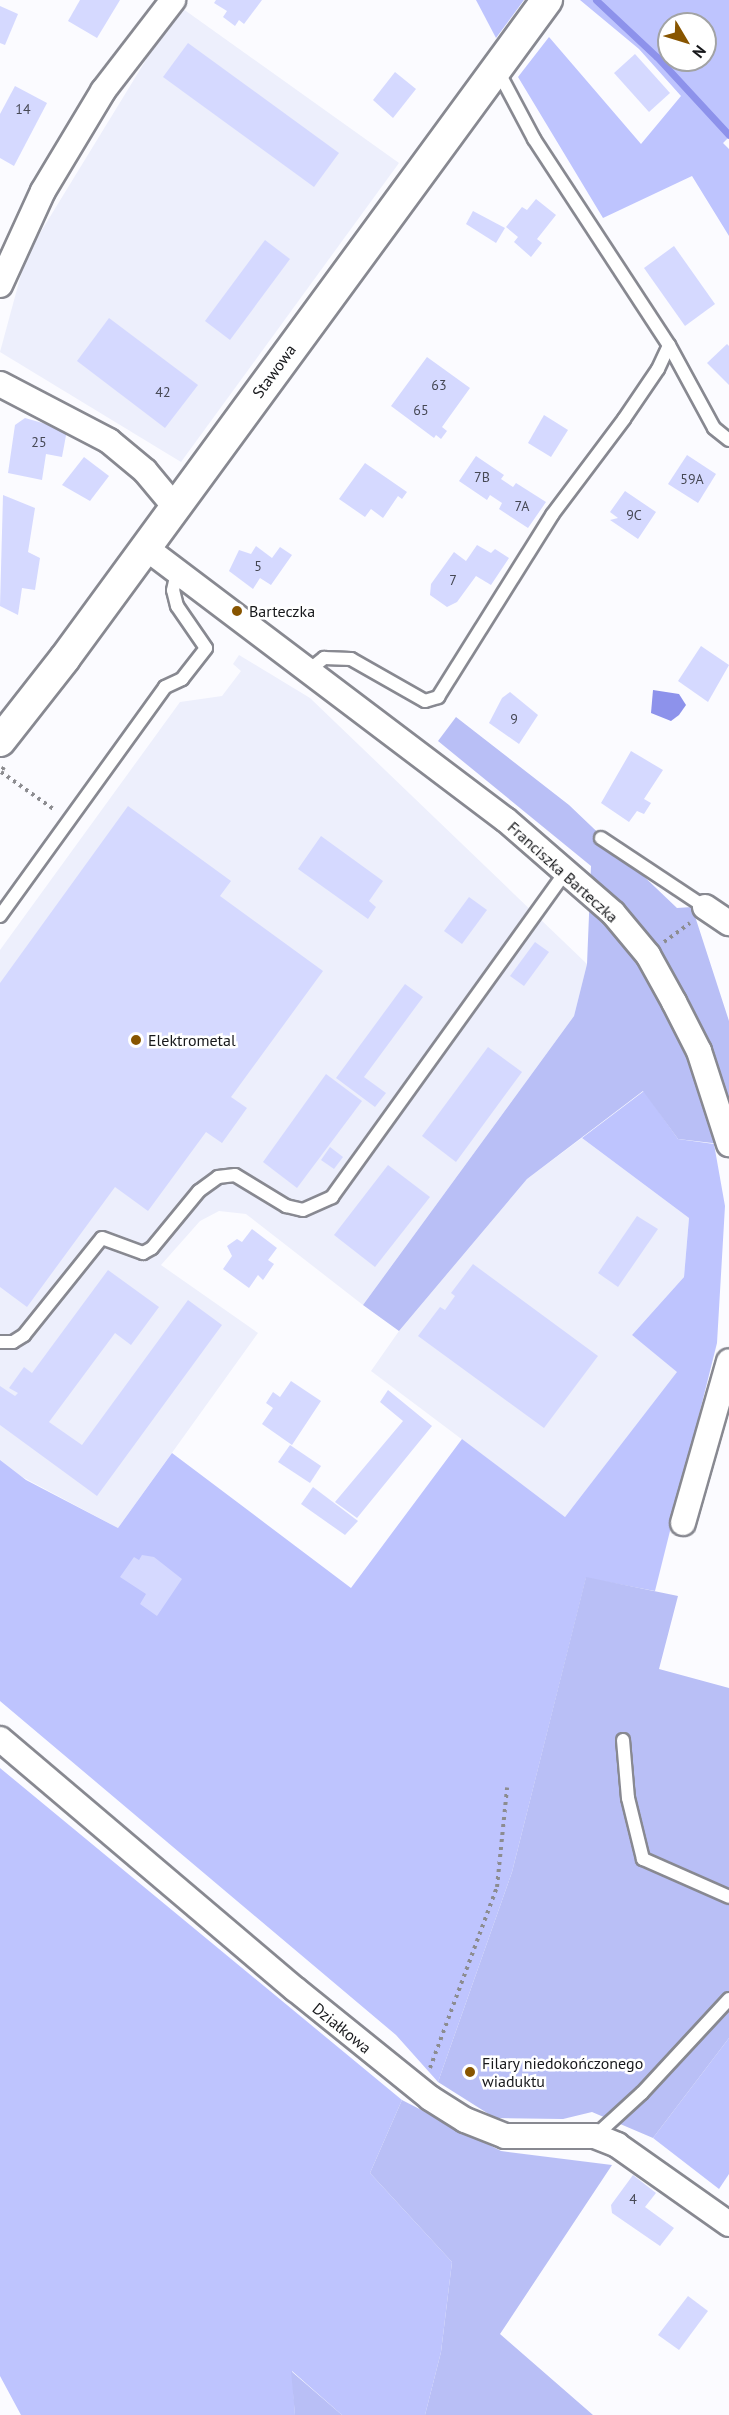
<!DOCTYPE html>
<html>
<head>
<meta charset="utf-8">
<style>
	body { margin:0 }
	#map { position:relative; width:729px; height:2415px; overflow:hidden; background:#fbfbff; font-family:"PT Sans",sans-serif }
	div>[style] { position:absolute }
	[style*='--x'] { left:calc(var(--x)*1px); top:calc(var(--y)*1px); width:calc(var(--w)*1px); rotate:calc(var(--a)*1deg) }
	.built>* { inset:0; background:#edeffc }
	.green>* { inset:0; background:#bec4fe }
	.forest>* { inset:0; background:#b9bff6 }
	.water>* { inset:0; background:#8d92eb }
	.stream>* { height:7px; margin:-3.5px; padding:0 3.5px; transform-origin:3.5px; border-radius:3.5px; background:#8d92eb }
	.building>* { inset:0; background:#d5d9ff }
	.path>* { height:4px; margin-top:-2px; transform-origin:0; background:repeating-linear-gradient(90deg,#8c8c90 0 3px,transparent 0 7.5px) }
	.roads { filter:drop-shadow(2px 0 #888991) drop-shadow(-2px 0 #888991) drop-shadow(0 2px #888991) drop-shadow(0 -2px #888991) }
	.service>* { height:12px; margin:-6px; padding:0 6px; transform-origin:6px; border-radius:6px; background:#fff }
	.minor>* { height:24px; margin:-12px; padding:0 12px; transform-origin:12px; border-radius:12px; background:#fff }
	.tertiary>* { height:30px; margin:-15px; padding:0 15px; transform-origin:15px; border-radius:15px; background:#fff }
	.dots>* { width:16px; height:16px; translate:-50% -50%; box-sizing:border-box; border:3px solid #fff; border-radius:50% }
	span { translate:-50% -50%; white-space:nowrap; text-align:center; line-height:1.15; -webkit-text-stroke:5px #fff; paint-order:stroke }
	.number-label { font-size:14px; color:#464854 }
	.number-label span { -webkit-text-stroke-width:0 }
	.street-label { font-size:16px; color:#17181b }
	.poi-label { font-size:16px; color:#17181b }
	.left { translate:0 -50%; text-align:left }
	.north { position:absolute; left:657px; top:12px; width:60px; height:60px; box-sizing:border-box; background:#fff; border:2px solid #a2a3a4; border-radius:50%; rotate:128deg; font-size:16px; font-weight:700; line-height:24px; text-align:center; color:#17181b }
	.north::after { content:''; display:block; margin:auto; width:21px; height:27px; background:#850; clip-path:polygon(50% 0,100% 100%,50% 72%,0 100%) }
</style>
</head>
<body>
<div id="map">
	<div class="built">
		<i style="clip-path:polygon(179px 6px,399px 163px,181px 462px,0 352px,26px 256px)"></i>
		<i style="clip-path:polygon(239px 655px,310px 698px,587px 964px,574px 1016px,363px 1305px,246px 1214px,219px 1211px,200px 1221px,161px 1265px,258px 1333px,118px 1528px,0 1465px,0 950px,180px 702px,222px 696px,241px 671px,233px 664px)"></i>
		<i style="clip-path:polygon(582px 1138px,689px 1218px,684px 1277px,632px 1335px,678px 1372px,565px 1517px,371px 1371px,399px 1331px,527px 1179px)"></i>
	</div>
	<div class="green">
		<i style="clip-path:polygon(476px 0,524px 0,496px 38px)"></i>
		<i style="clip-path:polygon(evenodd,580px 0,729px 0,729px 137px,723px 143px,729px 149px,729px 236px,692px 176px,603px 218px,518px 77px,549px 37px,641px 144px,681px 96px,639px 49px,580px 0,669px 24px,705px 24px,705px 60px,669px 60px,669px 24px)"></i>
		<i style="clip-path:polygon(644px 1091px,678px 1139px,714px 1144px,725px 1206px,717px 1343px,655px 1591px,586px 1578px,512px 1872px,438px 2082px,396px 2035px,0 1701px,0 1460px,26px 1480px,118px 1528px,172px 1453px,351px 1588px,462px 1439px,565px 1517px,677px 1372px,632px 1335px,684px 1277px,689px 1218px,582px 1138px)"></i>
		<i style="clip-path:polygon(0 1768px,402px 2100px,370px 2173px,452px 2262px,441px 2352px,425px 2415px,342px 2415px,292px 2371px,295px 2415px,21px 2415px,0 2376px)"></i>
		<i style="clip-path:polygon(729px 2038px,729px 2174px,719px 2189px,653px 2138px)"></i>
	</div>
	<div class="forest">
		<i style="clip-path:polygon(456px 717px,569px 805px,677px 908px,692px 907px,729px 1021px,729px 1145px,678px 1139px,643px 1091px,527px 1179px,399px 1331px,363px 1305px,574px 1016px,587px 964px,591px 866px,438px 741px)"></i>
		<i style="clip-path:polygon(586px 1577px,678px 1596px,659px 1669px,729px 1688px,729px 2038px,653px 2138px,592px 2112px,563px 2119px,495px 2118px,438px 2082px,512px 1872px)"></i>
		<i style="clip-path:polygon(402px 2100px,501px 2151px,612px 2165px,500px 2334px,593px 2415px,425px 2415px,441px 2352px,452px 2262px,370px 2173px)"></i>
		<i style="clip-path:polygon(291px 2371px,342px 2415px,295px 2415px)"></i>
	</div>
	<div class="water">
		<i style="clip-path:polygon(653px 690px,679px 694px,686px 705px,679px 715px,671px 721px,651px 713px)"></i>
	</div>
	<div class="stream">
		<i style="--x:596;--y:0;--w:83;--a:43.1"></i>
		<i style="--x:657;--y:57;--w:106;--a:47.3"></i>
	</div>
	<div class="building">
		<i style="clip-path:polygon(80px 0,120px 0,97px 38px,68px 21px)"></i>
		<i style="clip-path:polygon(216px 0,262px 0,244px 24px,239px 20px,235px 26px,223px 17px,227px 11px,214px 3px)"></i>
		<i style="clip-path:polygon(0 6px,18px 14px,5px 45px,0 43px)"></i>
		<i style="clip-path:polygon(188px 43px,339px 153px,314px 187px,163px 77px)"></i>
		<i style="clip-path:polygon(635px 54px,670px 93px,649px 112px,614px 73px)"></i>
		<i style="clip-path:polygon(395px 72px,416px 89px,393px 118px,373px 100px)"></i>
		<i style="clip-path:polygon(15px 86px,47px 103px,14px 166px,0 158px,0 114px)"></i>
		<i style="clip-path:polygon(536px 199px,556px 215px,537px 239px,542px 243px,531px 257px,514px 242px,518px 237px,506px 227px,522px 207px,527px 210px)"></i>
		<i style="clip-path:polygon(473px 211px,505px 228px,496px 243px,466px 224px)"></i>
		<i style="clip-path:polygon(265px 240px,290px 259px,230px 340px,205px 321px)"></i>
		<i style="clip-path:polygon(674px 246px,715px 304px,685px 326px,644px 268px)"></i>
		<i style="clip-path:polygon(109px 318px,198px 385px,165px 428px,77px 361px)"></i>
		<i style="clip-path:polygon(727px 344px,729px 346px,729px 385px,707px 363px)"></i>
		<i style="clip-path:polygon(427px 357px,470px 388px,442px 427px,447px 431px,441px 439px,436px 435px,434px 438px,391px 406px)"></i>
		<i style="clip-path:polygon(544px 415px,568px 430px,551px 457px,528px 443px)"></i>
		<i style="clip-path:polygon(25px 418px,67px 430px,62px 457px,46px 454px,42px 480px,8px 473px,15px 425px)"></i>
		<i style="clip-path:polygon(687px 455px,716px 474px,698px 503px,668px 484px)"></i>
		<i style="clip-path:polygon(476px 456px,504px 475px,501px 479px,513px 487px,516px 483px,546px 502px,528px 528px,499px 509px,502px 503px,490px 495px,487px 500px,459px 481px)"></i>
		<i style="clip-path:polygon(84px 457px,109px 476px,90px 501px,62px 485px)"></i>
		<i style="clip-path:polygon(365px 463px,407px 492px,402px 499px,398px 496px,383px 518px,371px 509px,365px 517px,339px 499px)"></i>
		<i style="clip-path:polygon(625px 491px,656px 512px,638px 539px,610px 520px,618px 518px,610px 512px)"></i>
		<i style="clip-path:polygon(3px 495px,35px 508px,28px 552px,40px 558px,35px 590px,22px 588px,18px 615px,0 606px)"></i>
		<i style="clip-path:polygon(477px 545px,491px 553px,495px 549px,509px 558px,491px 585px,476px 576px,457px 602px,447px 607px,430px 595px,431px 584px,454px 552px,466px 561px)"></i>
		<i style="clip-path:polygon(256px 546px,272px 558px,280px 547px,292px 555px,271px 585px,260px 578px,253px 589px,229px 571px,239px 550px,251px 554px)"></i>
		<i style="clip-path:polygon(701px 646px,729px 665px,708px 702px,678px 681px)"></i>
		<i style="clip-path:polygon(510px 692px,538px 715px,519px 744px,489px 723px,502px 698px)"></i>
		<i style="clip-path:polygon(631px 751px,663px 770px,644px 799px,651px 803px,644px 814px,637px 811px,629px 822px,601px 803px)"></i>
		<i style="clip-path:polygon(128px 806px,231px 881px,220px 896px,323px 971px,231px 1097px,247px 1108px,222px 1143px,206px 1132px,148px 1211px,115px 1187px,27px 1307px,0 1287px,0 983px)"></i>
		<i style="clip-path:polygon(321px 836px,383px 881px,369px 901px,376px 907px,368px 919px,298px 869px)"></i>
		<i style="clip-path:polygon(469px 897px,487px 910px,462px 944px,444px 931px)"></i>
		<i style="clip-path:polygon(535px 942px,549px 952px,524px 986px,510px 976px)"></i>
		<i style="clip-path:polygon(405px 984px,423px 997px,364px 1077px,386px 1093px,375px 1107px,336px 1078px)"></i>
		<i style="clip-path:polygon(488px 1047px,522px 1072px,456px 1162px,422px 1136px)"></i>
		<i style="clip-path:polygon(326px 1074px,362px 1101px,297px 1188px,263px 1162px)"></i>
		<i style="clip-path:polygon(330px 1147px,343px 1157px,334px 1169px,321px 1160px)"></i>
		<i style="clip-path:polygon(388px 1165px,430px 1197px,375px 1267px,334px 1235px)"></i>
		<i style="clip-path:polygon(637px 1216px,658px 1229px,618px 1287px,598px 1273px)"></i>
		<i style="clip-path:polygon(252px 1229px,277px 1248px,268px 1260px,274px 1264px,263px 1280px,258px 1275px,249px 1288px,223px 1269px,232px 1256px,227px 1246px,237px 1239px,242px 1242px)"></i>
		<i style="clip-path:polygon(473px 1264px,598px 1356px,544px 1428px,418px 1336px,440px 1307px,445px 1310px,455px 1296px,451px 1293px)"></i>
		<i style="clip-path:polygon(108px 1270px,159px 1307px,131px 1345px,115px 1333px,49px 1422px,82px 1445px,188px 1300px,222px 1325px,97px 1496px,0 1425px,0 1386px,15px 1396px,18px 1393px,9px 1388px,24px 1367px,32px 1373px)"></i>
		<i style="clip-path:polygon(291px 1381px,321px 1401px,292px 1445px,262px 1424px,273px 1408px,266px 1403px,273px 1392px,280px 1397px)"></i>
		<i style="clip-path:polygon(388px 1390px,432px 1426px,357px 1518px,335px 1502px,403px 1421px,380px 1402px)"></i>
		<i style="clip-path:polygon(290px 1445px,321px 1466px,310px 1483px,278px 1462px)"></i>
		<i style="clip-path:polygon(313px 1487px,358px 1521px,345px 1535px,301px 1504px)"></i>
		<i style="clip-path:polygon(142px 1555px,154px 1557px,182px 1579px,157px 1616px,140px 1604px,146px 1594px,120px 1577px,134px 1557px,139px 1560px)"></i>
		<i style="clip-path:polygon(633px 2175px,656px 2193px,645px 2207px,674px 2228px,660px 2246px,612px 2213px,611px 2205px)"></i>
		<i style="clip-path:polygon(688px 2296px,708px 2311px,679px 2350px,658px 2335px)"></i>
	</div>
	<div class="path">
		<i style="--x:4;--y:767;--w:6;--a:121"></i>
		<i style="--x:1;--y:772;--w:67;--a:35.3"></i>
		<i style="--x:664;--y:942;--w:32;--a:-36"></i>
		<i style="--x:430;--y:2068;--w:193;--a:-69.7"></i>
		<i style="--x:497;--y:1887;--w:100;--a:-84.2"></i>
	</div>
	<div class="roads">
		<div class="service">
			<i style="--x:497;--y:69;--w:79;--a:62.1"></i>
			<i style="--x:534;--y:139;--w:246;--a:56.8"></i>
			<i style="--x:669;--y:345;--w:94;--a:61.5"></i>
			<i style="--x:714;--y:428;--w:19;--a:39"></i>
			<i style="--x:308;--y:671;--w:21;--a:-39"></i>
			<i style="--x:324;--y:658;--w:27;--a:2"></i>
			<i style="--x:351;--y:659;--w:85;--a:29.6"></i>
			<i style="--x:425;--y:701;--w:14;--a:-17"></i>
			<i style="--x:438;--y:697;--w:215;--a:-57.9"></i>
			<i style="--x:552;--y:515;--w:120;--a:-53.1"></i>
			<i style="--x:624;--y:419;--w:60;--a:-55.8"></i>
			<i style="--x:658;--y:369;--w:26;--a:-65"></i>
			<i style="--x:601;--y:838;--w:125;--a:33.6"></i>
			<i style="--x:0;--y:916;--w:282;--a:-54.2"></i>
			<i style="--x:165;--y:687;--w:19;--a:-25"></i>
			<i style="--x:182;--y:679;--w:39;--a:-52"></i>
			<i style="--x:206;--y:648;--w:51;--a:-124.6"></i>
			<i style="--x:177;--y:606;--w:16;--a:-104"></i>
			<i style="--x:173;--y:590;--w:17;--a:-77"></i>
			<i style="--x:0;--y:1342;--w:13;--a:0"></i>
			<i style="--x:13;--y:1342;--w:13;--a:-32"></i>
			<i style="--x:24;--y:1335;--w:124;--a:-51.2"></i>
			<i style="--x:102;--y:1238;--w:44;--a:20.1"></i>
			<i style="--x:143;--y:1253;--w:10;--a:-29"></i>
			<i style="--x:152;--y:1248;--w:74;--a:-50.5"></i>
			<i style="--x:199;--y:1191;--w:24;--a:-36"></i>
			<i style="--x:218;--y:1177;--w:17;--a:-7"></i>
			<i style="--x:235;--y:1175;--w:60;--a:31.3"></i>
			<i style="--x:286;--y:1206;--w:17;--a:13"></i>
			<i style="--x:303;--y:1210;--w:32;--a:-24"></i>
			<i style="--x:332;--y:1197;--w:401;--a:-54.3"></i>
			<i style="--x:623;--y:1740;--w:58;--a:85.1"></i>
			<i style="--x:628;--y:1798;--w:63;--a:76.2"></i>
			<i style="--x:643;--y:1859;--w:94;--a:23.8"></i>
			<i style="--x:595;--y:2136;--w:64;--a:-42.5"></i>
			<i style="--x:642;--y:2093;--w:128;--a:-47.2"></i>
		</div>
		<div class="minor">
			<i style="--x:0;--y:285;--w:103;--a:-65.4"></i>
			<i style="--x:43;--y:191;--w:117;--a:-59"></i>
			<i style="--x:103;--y:91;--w:115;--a:-52.4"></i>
			<i style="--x:0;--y:384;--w:123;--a:27.6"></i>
			<i style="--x:109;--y:441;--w:47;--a:39.8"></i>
			<i style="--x:145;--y:471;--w:47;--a:50.2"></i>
			<i style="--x:146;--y:548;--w:451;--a:37.1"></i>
			<i style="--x:506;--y:820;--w:142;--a:41"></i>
			<i style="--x:613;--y:913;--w:55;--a:50.2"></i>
			<i style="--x:648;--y:955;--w:54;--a:61"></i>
			<i style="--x:674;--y:1002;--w:55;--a:63"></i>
			<i style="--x:699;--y:1051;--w:98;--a:72.1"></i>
			<i style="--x:705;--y:907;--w:29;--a:34"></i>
			<i style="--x:683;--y:1523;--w:168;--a:-74.1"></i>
			<i style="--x:0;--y:1739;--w:387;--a:40.3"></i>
			<i style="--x:295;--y:1989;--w:174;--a:38.9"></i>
			<i style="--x:430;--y:2098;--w:41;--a:32.2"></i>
			<i style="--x:465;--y:2120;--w:43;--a:21.8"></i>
			<i style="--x:505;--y:2136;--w:90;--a:0"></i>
			<i style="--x:595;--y:2136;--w:24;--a:22"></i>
			<i style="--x:617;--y:2145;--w:137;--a:35.2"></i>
		</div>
		<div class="tertiary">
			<i style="--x:0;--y:741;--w:105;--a:-51.9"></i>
			<i style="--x:65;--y:658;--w:816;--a:-53.78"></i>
		</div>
	</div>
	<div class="dots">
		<i style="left:237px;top:611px;background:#850"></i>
		<i style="left:136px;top:1040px;background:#850"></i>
		<i style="left:470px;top:2072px;background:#850"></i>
	</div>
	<div class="number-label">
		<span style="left:23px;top:109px">14</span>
		<span style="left:439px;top:385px">63</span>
		<span style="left:163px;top:392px">42</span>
		<span style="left:421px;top:410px">65</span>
		<span style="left:39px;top:442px">25</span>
		<span style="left:482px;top:477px">7B</span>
		<span style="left:692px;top:479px">59A</span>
		<span style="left:522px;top:506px">7A</span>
		<span style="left:634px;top:515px">9C</span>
		<span style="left:258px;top:566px">5</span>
		<span style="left:453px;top:580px">7</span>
		<span style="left:514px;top:719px">9</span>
		<span style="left:633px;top:2199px">4</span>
	</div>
	<div class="street-label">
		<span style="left:274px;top:371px;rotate:-54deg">Stawowa</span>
		<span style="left:563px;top:872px;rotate:42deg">Franciszka Barteczka</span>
		<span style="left:342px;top:2028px;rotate:39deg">Działkowa</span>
	</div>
	<div class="poi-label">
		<span class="left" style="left:249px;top:611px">Barteczka</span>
		<span class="left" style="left:148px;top:1040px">Elektrometal</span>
		<span class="left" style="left:482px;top:2072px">Filary niedokończonego<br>wiaduktu</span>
	</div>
	<div class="north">N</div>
</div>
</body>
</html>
